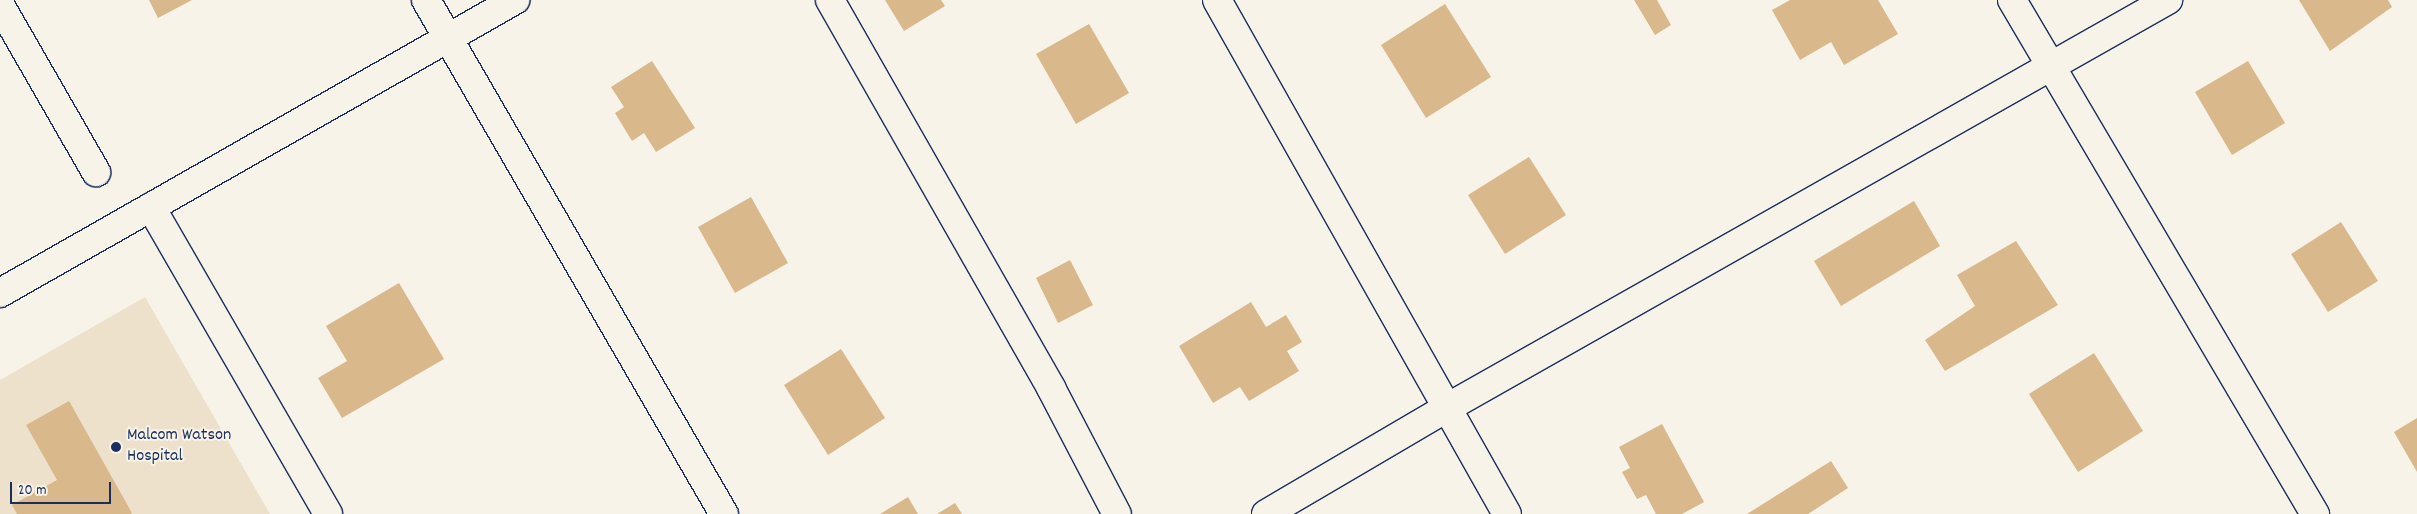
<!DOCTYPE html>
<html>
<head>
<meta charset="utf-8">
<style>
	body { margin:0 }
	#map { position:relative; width:2417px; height:514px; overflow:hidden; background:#f7f3e8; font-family:Dekko,sans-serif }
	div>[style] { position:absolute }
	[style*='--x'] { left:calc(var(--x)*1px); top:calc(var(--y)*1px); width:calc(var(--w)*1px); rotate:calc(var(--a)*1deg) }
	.built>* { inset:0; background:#eee1cc }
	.building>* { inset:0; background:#d9b88c }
	.roads { filter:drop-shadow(1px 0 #1b2f5e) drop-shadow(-1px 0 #1b2f5e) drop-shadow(0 1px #1b2f5e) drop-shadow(0 -1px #1b2f5e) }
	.minor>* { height:28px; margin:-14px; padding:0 14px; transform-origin:14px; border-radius:14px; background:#f7f3e8 }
	.dots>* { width:14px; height:14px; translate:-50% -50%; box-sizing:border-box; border:2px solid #f7f3e8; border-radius:50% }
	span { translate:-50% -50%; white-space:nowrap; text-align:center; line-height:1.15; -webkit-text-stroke:4px #f7f3e8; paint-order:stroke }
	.poi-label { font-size:18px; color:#1b2f5e }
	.left { translate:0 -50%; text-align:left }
	.scale { position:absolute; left:10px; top:482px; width:101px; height:22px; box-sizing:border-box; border:2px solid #1b2f5e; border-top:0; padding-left:6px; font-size:15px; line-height:18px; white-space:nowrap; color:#1b2f5e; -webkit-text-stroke:4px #f7f3e8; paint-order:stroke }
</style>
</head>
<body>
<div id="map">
	<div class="built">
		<i style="clip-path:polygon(145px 297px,270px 514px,0 514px,0 380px)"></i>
	</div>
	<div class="building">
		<i style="clip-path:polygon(149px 0,192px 0,158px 18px)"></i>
		<i style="clip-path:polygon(885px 0,941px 0,945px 6px,904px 31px)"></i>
		<i style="clip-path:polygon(1634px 0,1657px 0,1671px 25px,1655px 35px)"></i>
		<i style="clip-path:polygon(1790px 0,1878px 0,1898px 34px,1844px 65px,1831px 42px,1800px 60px,1772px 10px)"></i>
		<i style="clip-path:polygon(2299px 0,2388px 0,2392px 7px,2330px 51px)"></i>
		<i style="clip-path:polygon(1445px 4px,1491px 77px,1426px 118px,1381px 45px)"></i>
		<i style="clip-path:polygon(1089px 24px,1129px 93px,1076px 124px,1036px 54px)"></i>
		<i style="clip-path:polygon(652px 61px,695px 128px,656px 152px,644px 133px,632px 141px,615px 113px,624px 107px,611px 87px)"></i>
		<i style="clip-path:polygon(2248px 61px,2285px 123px,2232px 155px,2195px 92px)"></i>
		<i style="clip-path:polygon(1529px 157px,1566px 215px,1505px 254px,1468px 195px)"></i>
		<i style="clip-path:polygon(751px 197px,788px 263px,735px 293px,698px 227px)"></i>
		<i style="clip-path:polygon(1914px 201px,1940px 246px,1841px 306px,1814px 261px)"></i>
		<i style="clip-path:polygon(2341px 222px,2378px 281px,2328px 312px,2291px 254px)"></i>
		<i style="clip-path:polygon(2016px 241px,2058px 305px,1945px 371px,1925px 340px,1975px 306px,1957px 275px)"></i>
		<i style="clip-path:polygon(1070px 260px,1093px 305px,1058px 323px,1036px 278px)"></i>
		<i style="clip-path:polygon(399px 283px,444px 359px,342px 418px,318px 378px,347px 361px,326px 326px)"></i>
		<i style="clip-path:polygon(1251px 302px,1266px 327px,1286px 315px,1302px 342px,1287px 351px,1299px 371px,1249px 401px,1240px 387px,1213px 403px,1179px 346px)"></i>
		<i style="clip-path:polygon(841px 349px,885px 418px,828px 455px,784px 385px)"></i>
		<i style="clip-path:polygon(2094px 353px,2143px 431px,2078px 472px,2029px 394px)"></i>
		<i style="clip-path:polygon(69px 401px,132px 513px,131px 514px,17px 514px,12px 505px,57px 480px,26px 425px)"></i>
		<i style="clip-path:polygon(2417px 418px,2417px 472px,2394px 432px)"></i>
		<i style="clip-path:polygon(1662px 424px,1704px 502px,1682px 514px,1656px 514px,1646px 495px,1637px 499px,1622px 472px,1630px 468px,1619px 447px)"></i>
		<i style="clip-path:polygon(1831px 461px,1848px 488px,1808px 514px,1747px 514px)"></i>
		<i style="clip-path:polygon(908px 497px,918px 514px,880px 514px)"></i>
		<i style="clip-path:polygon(955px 503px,962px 514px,937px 514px)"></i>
	</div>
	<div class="roads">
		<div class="minor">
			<i style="--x:426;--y:0;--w:594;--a:59.9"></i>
			<i style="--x:830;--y:0;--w:447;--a:60.3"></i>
			<i style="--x:1051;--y:388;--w:142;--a:62.4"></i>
			<i style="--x:1217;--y:0;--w:590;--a:60.57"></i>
			<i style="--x:2012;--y:0;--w:597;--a:59.48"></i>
			<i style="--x:0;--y:5;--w:193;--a:60.1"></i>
			<i style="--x:151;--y:207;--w:354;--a:60"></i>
			<i style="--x:0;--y:293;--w:593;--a:-29.64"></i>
			<i style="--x:1266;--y:514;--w:208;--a:-30.4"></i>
			<i style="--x:1445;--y:409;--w:831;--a:-29.5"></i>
		</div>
	</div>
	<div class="dots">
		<i style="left:116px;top:447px;background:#1b2f5e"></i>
	</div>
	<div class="poi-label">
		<span class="left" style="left:127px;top:447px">Malcom Watson<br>Hospital</span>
	</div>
	<div class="scale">20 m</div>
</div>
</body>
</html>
